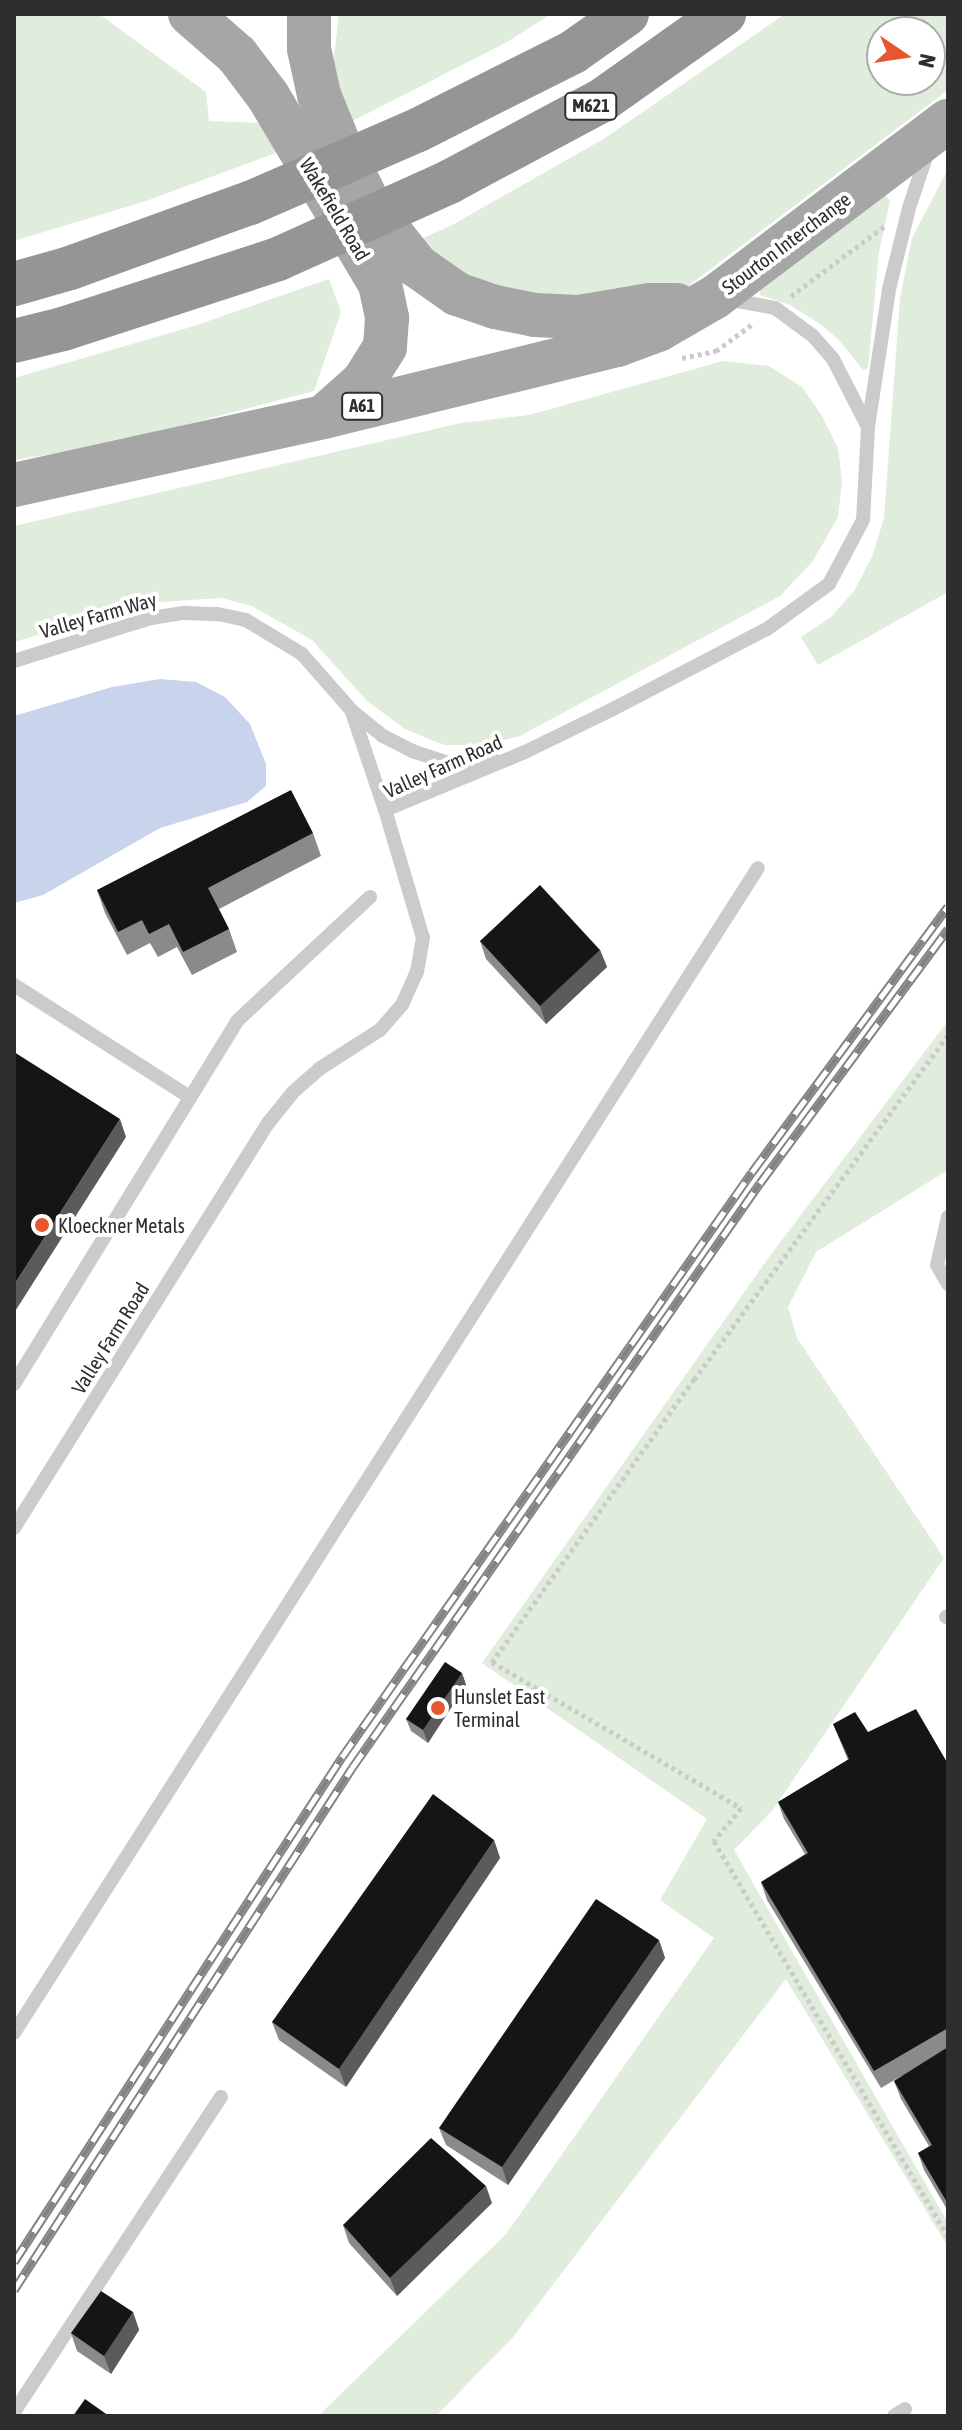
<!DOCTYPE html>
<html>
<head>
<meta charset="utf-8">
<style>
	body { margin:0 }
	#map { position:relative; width:962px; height:2430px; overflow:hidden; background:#fff; font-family:"Asap Condensed",sans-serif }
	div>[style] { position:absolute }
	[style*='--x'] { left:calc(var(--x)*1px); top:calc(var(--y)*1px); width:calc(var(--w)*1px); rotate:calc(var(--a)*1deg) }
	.green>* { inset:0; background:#e0ecdc }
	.water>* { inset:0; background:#c8d3ec }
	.path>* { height:5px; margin-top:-2.5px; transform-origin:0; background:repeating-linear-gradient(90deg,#cbcbcb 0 4px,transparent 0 8px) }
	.service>* { height:14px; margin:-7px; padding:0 7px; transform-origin:7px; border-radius:7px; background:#cbcbcb }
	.primary>* { height:44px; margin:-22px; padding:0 22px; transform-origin:22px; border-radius:22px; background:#a6a6a6 }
	.motorway>* { height:44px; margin:-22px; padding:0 22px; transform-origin:22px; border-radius:22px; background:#959595 }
	.rail>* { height:9px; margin-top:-4.5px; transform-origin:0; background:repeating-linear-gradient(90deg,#fff 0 18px,#838383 0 36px); box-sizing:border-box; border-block:2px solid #838383 }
	.motorway-bridge>* { height:44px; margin:-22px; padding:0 22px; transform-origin:22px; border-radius:22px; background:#959595 }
	.wall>* { inset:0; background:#8a8a8a }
	.shaded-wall>* { inset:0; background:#5b5b5b }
	.building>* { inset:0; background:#151515 }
	.dots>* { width:22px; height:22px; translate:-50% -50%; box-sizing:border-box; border:4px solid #fff; border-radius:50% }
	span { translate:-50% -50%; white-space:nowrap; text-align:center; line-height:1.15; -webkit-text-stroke:8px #fff; paint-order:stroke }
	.shield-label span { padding:2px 6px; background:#fff; border:2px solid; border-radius:6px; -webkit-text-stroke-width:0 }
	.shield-label { font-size:18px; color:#2e2e2e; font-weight:700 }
	.street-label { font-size:20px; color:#2e2e2e }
	.poi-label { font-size:20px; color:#2e2e2e }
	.left { translate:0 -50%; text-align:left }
	.frame { position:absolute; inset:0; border:16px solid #2e2e2e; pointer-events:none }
	.north { position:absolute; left:866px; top:16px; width:80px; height:80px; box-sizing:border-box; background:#fff; border:2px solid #ababab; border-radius:50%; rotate:103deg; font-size:22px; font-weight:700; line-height:32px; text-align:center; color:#2e2e2e }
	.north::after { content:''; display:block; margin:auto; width:28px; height:36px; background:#e6572f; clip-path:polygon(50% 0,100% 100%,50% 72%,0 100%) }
</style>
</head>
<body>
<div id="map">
	<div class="green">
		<i style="clip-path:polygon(14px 14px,99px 14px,206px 92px,209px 121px,266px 123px,278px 152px,146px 201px,14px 241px)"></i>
		<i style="clip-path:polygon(339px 14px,551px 14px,509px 41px,339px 128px,332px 73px)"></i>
		<i style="clip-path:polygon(evenodd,785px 14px,948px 14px,948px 90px,679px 293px,540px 313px,406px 246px,454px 224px,605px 138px,785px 14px,882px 32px,930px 32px,930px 80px,882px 80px,882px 32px)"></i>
		<i style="clip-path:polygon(948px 169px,948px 592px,818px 665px,801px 637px,831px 617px,854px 591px,872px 557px,884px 518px,900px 298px,912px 238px)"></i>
		<i style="clip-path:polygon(884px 194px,890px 201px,879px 252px,868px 368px,863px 370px,838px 339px,820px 324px,790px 305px,760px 295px,760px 290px)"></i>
		<i style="clip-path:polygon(329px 279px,341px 312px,314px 391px,104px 446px,14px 460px,14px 378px,191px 327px)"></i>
		<i style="clip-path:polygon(723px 361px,769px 366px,802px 387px,822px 416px,838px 448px,842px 481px,838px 517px,813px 561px,780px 596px,520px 736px,484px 745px,444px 745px,405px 729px,367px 701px,312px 640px,252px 606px,221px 598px,146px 603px,14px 642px,14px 526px,461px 423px,529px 415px)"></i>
		<i style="clip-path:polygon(948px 1021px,948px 1170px,816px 1252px,788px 1307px,797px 1338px,944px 1558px,772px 1811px,734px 1850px,948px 2223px,948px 2247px,786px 1979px,513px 2337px,436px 2416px,318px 2416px,506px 2234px,714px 1938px,660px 1900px,707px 1819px,482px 1663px,769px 1257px)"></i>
	</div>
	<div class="water">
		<i style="clip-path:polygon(160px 679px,196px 682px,225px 697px,250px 724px,266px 764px,266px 786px,247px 802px,160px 828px,43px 895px,14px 903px,14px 716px,112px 687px)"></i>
	</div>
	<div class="path">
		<i style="--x:791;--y:296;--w:119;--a:-36.8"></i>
		<i style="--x:682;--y:358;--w:35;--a:-12"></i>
		<i style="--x:716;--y:351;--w:47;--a:-36.4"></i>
		<i style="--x:948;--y:1035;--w:428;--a:126.4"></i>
		<i style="--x:694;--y:1379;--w:348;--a:125.5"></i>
		<i style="--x:492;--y:1662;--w:289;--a:30.4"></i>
		<i style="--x:741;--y:1808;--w:43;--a:129.3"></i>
		<i style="--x:714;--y:1841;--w:459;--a:59.4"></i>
	</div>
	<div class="service">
		<i style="--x:726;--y:299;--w:50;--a:10.4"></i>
		<i style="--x:775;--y:308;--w:47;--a:36.4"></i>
		<i style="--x:813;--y:336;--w:30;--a:49"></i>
		<i style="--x:833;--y:359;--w:76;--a:62.8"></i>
		<i style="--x:14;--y:661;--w:144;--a:-17.4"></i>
		<i style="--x:151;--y:618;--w:33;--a:-9"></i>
		<i style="--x:184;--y:613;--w:34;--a:2"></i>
		<i style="--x:218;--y:614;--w:29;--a:12"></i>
		<i style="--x:246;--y:620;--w:66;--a:31.3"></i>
		<i style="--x:302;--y:654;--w:76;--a:48.7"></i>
		<i style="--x:352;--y:711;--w:40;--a:39"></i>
		<i style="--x:383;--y:736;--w:33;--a:27"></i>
		<i style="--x:412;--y:751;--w:39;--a:18"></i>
		<i style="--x:449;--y:763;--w:45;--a:-3.8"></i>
		<i style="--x:352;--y:712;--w:103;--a:71.4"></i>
		<i style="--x:14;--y:985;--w:209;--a:32.5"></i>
		<i style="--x:948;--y:1217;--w:49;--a:102.9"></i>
		<i style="--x:937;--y:1265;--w:22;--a:60"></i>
		<i style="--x:14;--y:1384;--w:426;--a:-58.4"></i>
		<i style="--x:237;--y:1021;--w:182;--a:-43"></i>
		<i style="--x:14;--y:1528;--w:479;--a:-57.9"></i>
		<i style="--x:269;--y:1122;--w:38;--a:-51"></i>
		<i style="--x:293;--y:1092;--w:35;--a:-41"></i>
		<i style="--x:319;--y:1069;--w:72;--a:-32.6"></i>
		<i style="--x:380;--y:1030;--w:33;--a:-49"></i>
		<i style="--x:402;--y:1005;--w:36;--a:-66"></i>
		<i style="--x:417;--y:972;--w:35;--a:-80"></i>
		<i style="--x:423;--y:938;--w:134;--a:-106.5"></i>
		<i style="--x:385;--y:810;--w:152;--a:-22.5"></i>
		<i style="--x:525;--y:752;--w:98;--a:-26"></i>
		<i style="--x:613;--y:709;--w:174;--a:-27.5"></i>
		<i style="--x:767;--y:629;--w:77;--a:-36"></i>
		<i style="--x:829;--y:584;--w:72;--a:-62"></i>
		<i style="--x:863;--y:520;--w:93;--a:-86.9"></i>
		<i style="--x:868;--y:427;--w:140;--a:-81.3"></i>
		<i style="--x:889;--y:289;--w:83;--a:-76.1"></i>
		<i style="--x:909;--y:208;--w:60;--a:-71.6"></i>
		<i style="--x:946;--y:1617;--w:2;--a:-27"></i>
		<i style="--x:14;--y:2033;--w:1382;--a:-57.44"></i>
		<i style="--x:14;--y:2412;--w:377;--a:-56.7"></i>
		<i style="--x:894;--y:2416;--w:13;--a:-32"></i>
	</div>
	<div class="primary">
		<i style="--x:190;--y:14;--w:62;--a:41.1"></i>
		<i style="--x:237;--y:55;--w:51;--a:52.9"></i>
		<i style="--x:268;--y:96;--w:219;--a:59.2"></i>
		<i style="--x:380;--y:284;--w:35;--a:78"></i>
		<i style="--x:387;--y:318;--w:29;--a:94"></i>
		<i style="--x:385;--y:347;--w:40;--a:122"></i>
		<i style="--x:364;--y:381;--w:50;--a:138.3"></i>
		<i style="--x:309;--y:14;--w:35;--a:90"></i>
		<i style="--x:309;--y:49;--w:47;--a:77.7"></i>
		<i style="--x:319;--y:95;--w:53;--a:67.8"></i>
		<i style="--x:339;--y:144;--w:72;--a:63.4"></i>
		<i style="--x:371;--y:208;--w:74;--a:51.6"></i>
		<i style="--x:417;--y:266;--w:49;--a:35"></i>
		<i style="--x:457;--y:294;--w:40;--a:18.9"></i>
		<i style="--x:495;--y:307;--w:41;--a:11.3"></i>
		<i style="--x:535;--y:315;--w:44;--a:2.6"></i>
		<i style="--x:579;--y:317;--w:72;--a:-9.6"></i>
		<i style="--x:650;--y:305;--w:27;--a:0"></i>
		<i style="--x:14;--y:485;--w:317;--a:-12.4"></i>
		<i style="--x:324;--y:417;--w:302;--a:-13.8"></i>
		<i style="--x:617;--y:345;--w:44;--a:-20.1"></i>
		<i style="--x:658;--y:330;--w:66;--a:-30.1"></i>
		<i style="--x:715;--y:297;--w:292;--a:-37.1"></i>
	</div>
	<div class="motorway">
		<i style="--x:418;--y:130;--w:174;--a:-26.7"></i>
		<i style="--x:573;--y:52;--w:66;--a:-35.1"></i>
		<i style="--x:449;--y:182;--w:172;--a:-28.1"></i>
		<i style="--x:601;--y:101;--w:151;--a:-35.3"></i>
		<i style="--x:14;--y:284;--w:58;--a:-15.9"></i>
		<i style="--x:70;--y:268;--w:191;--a:-19.9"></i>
		<i style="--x:14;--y:341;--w:50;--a:-13.8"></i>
		<i style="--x:63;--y:329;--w:226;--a:-18"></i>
	</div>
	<div class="rail">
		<i style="--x:14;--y:2262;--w:602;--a:-57"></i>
		<i style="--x:342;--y:1757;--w:714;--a:-54.98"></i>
		<i style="--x:752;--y:1172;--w:330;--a:-53.6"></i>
		<i style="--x:14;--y:2290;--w:622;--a:-57.08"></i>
		<i style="--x:352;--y:1768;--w:713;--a:-55.11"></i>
		<i style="--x:760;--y:1183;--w:316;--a:-53.5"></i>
	</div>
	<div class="motorway-bridge">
		<i style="--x:250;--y:203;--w:183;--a:-23.5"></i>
		<i style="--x:278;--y:259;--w:188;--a:-24.2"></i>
	</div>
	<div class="wall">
		<i style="clip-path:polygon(313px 833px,321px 856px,219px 909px,229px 929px,237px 952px,192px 975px,177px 947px,158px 957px,150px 943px,127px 955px,105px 913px,97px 890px)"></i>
		<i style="clip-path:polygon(480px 941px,600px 950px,607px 967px,546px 1024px,486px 959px)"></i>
		<i style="clip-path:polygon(462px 1673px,466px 1685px,428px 1743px,411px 1731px,406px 1719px)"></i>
		<i style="clip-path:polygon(833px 1724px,868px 1732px,948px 1764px,948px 2211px,924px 2170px,918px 2153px,929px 2146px,901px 2099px,894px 2081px,903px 2075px,881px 2088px,767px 1900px,761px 1882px,805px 1854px,784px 1819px,778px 1802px,848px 1760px)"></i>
		<i style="clip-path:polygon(494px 1840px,500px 1858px,346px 2087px,279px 2040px,272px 2022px)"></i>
		<i style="clip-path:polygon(659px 1940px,665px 1958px,508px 2185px,446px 2145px,439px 2128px)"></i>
		<i style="clip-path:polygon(492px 2203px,397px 2296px,349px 2243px,343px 2225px)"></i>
		<i style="clip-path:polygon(133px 2312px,139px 2330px,111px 2374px,77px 2351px,71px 2333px)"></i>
	</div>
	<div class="shaded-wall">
		<i style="clip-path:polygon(600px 950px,607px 967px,546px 1024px,540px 1006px)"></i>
		<i style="clip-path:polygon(120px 1119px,126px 1137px,14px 1313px,14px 1285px)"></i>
		<i style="clip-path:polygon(462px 1673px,466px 1685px,428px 1743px,423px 1730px)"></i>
		<i style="clip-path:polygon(494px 1840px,500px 1858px,346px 2087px,339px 2069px)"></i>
		<i style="clip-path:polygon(659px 1940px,665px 1958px,508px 2185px,502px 2167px)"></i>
		<i style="clip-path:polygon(486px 2186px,492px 2203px,397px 2296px,390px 2278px)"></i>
		<i style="clip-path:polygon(133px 2312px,139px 2330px,111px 2374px,104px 2356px)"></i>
	</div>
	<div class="building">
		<i style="clip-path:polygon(291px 790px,313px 833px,208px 888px,229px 929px,183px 952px,169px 924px,149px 934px,142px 920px,118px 932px,97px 890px)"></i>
		<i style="clip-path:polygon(540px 885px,600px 950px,540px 1006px,480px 941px)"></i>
		<i style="clip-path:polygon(14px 1052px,120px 1119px,14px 1285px)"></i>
		<i style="clip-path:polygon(445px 1662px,462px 1673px,423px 1730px,406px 1719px)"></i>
		<i style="clip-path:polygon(916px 1709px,948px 1764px,948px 2028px,874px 2071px,761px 1882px,808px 1853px,778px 1802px,849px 1759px,833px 1724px,855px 1712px,868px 1732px)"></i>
		<i style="clip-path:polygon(433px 1794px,494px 1840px,339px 2069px,272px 2022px)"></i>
		<i style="clip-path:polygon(596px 1899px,659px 1940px,502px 2167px,439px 2128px)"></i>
		<i style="clip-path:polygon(948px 2047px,948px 2204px,918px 2153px,932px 2145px,894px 2081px)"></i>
		<i style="clip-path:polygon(431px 2138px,486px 2186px,390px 2278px,343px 2225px)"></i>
		<i style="clip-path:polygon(101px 2291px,133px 2312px,104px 2356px,71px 2333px)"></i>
		<i style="clip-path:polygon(85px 2399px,109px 2416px,73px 2416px)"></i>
	</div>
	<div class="dots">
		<i style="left:42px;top:1225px;background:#e6572f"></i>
		<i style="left:438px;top:1708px;background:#e6572f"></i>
	</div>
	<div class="shield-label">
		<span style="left:591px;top:106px">M621</span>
		<span style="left:362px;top:406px">A61</span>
	</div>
	<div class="street-label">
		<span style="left:335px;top:209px;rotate:59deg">Wakefield Road</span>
		<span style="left:786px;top:243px;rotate:-37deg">Stourton Interchange</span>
		<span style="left:98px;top:615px;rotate:-16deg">Valley Farm Way</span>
		<span style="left:443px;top:766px;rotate:-24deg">Valley Farm Road</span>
		<span style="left:110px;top:1338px;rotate:-58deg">Valley Farm Road</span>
	</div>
	<div class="poi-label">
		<span class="left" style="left:58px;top:1225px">Kloeckner Metals</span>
		<span class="left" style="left:454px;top:1708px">Hunslet East<br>Terminal</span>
	</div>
	<div class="frame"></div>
	<div class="north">N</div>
</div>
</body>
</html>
